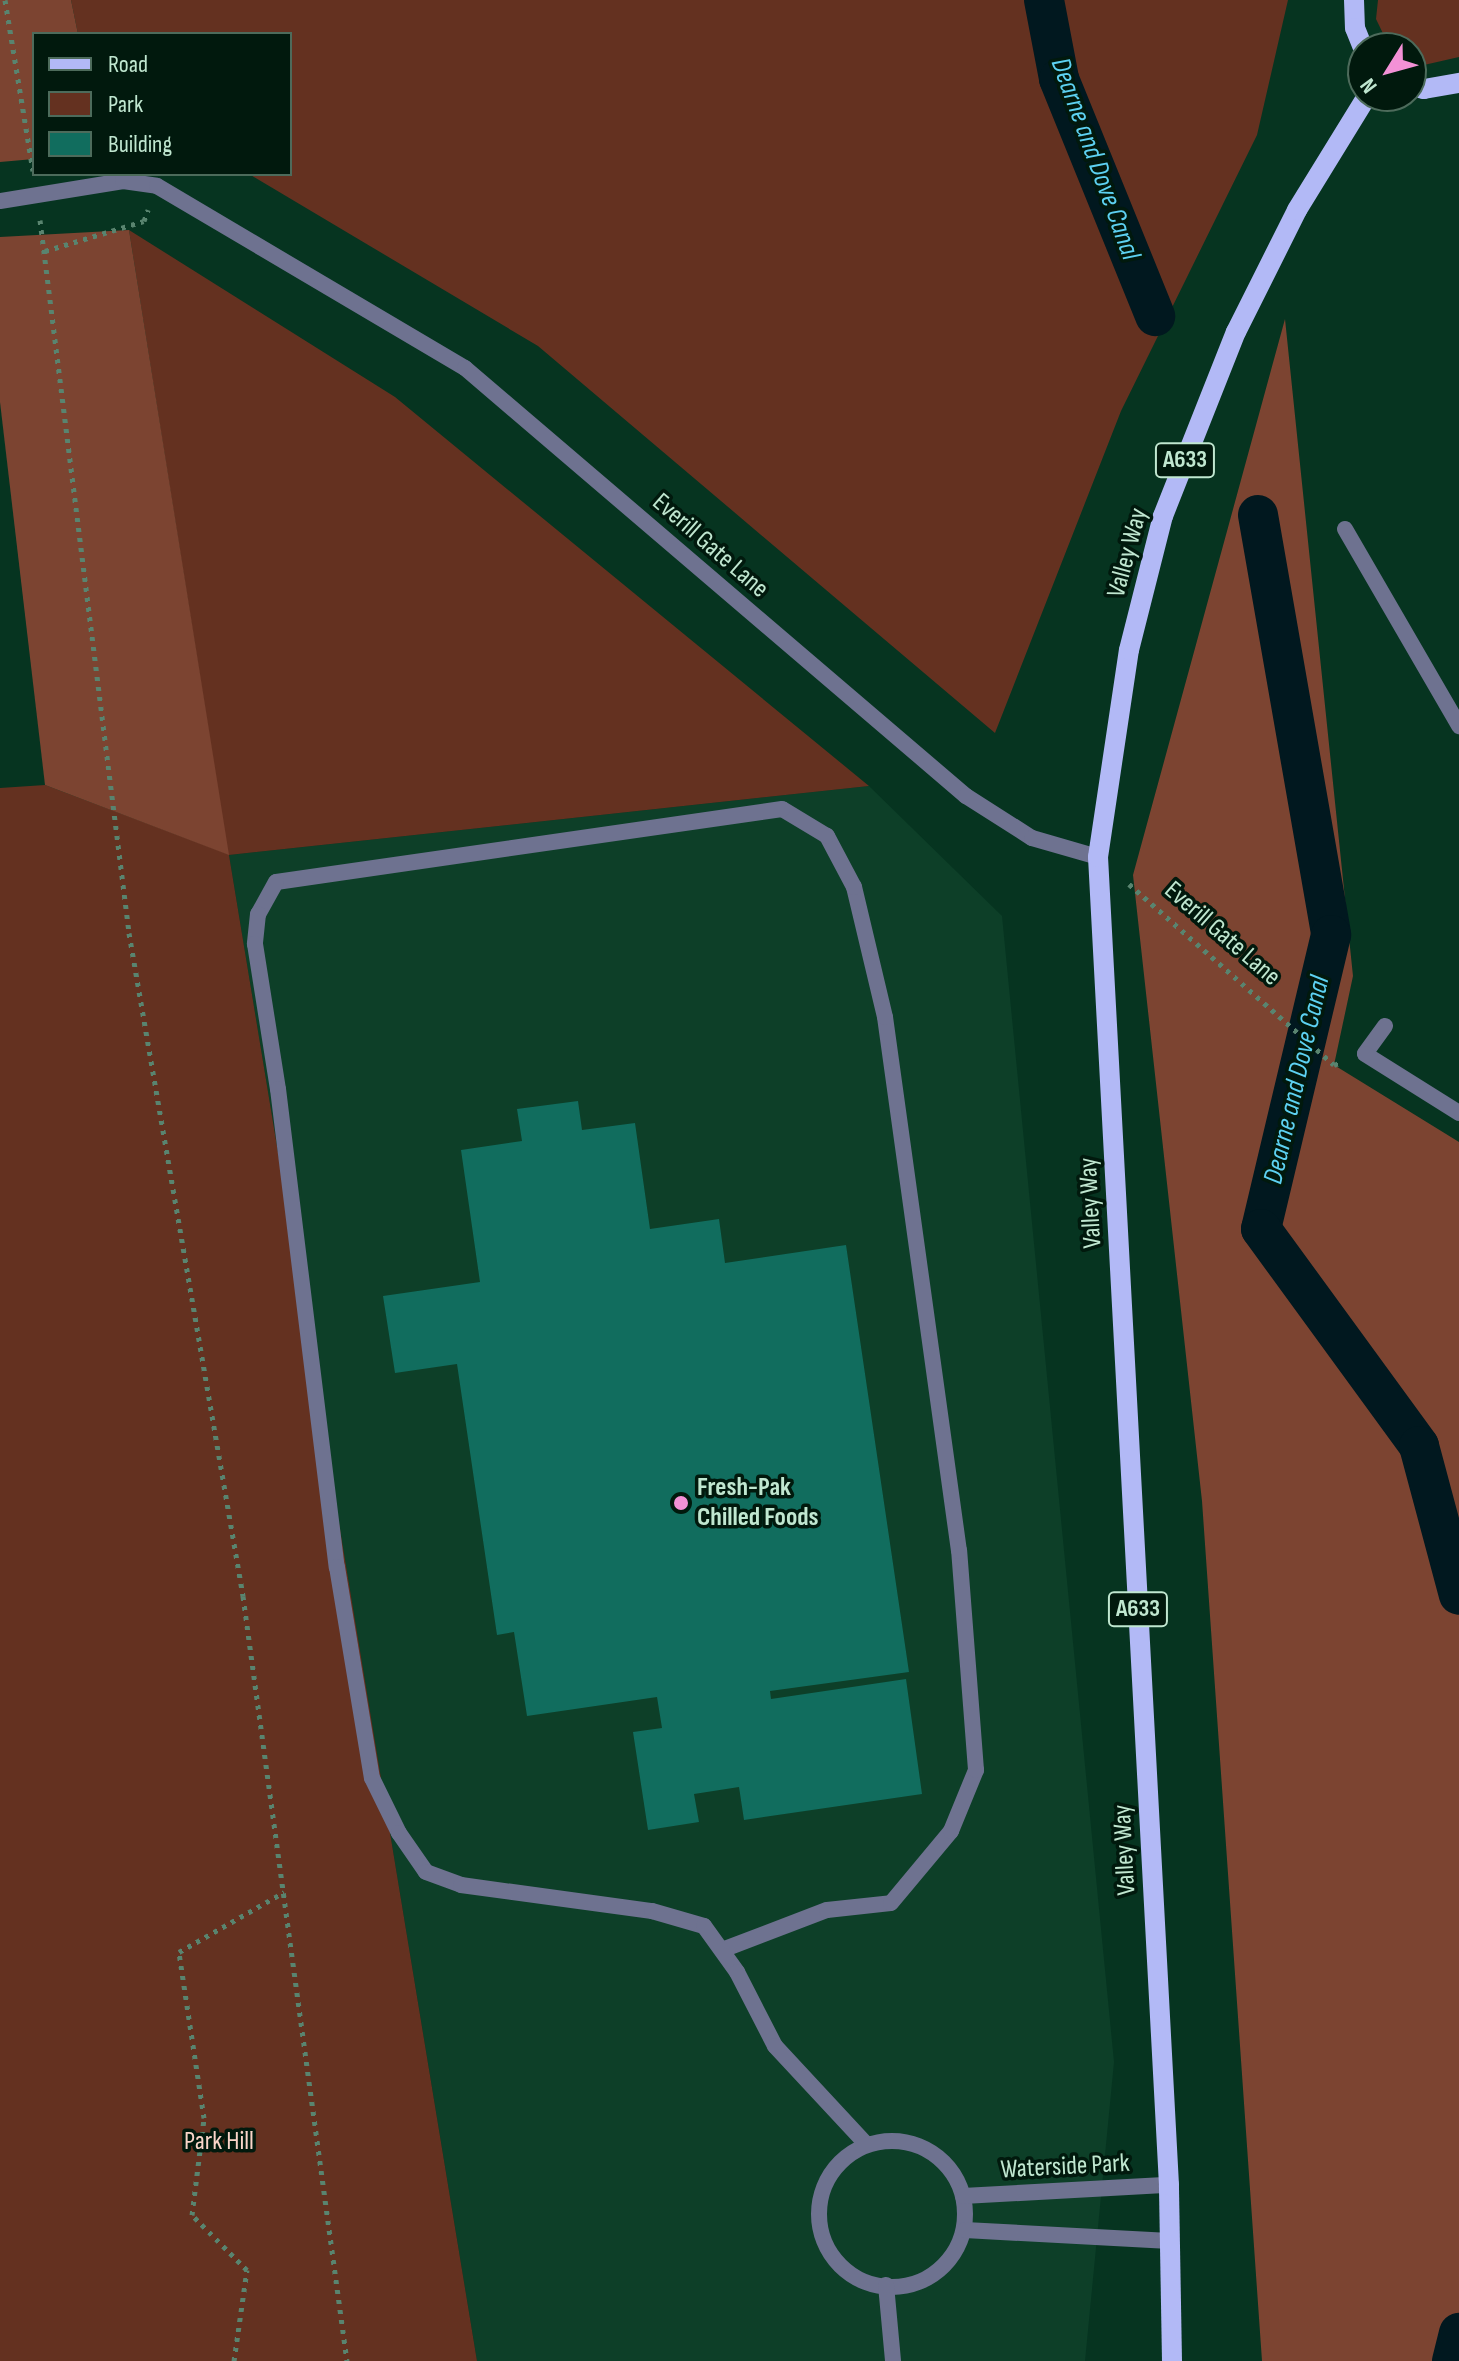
<!DOCTYPE html>
<html>
<head>
<meta charset="utf-8">
<style>
	body { margin:0 }
	#map { position:relative; width:1459px; height:2361px; overflow:hidden; background:#063420; font-family:"Sofia Sans Condensed",sans-serif }
	div>[style] { position:absolute }
	[style*='--x'] { left:calc(var(--x)*1px); top:calc(var(--y)*1px); width:calc(var(--w)*1px); rotate:calc(var(--a)*1deg) }
	.built>* { inset:0; background:#0d3f28 }
	.green>* { inset:0; background:#643120 }
	.forest>* { inset:0; background:#7c4431 }
	.canal>* { height:40px; margin:-20px; padding:0 20px; transform-origin:20px; border-radius:20px; background:#01181f }
	.building>* { inset:0; background:#116d5e }
	.path>* { height:5px; margin-top:-2.5px; transform-origin:0; background:repeating-linear-gradient(90deg,#59846f 0 4px,transparent 0 10px) }
	.lane>* { height:16px; margin:-8px; padding:0 8px; transform-origin:8px; border-radius:8px; background:#6e7290 }
	.street>* { height:16px; margin:-8px; padding:0 8px; transform-origin:8px; border-radius:8px; background:#6e7290 }
	.street>.ring { margin:-8px; padding:0; box-sizing:content-box; background:none; border:16px solid #6e7290; border-radius:50% }
	.primary>* { height:20px; margin:-10px; padding:0 10px; transform-origin:10px; border-radius:10px; background:#b2b9f6 }
	.dots>* { width:22px; height:22px; translate:-50% -50%; box-sizing:border-box; border:4px solid #01190d; border-radius:50% }
	span { translate:-50% -50%; white-space:nowrap; text-align:center; line-height:1.15; -webkit-text-stroke:7px #01190d; paint-order:stroke }
	.shield-label span { padding:2px 6px; background:#01190d; border:2px solid; border-radius:6px; -webkit-text-stroke-width:0 }
	.shield-label { font-size:24px; color:#c0e7d0; font-weight:700 }
	.street-label { font-size:26px; color:#c0e7d0 }
	.poi-label { font-size:26px; color:#c0e7d0; font-weight:700 }
	.left { translate:0 -50%; text-align:left }
	.park-label { font-size:26px; color:#fad5c9 }
	.water-label { font-size:28px; color:#5dd1f1; font-style:italic }
	.legend { position:absolute; left:32px; top:32px; width:260px; height:144px; box-sizing:border-box; background:#01190d; border:2px solid #4d6b5b; margin:0; padding:10px 14px; list-style:none; font-size:24px; color:#c0e7d0 }
	.legend li { display:flex; align-items:center; gap:16px; height:40px }
	.legend b { width:40px; border:2px solid #4d6b5b }
	.north { position:absolute; left:1347px; top:32px; width:80px; height:80px; box-sizing:border-box; background:#01190d; border:2px solid #4d6b5b; border-radius:50%; rotate:233deg; font-size:22px; font-weight:700; line-height:32px; text-align:center; color:#c0e7d0 }
	.north::after { content:''; display:block; margin:auto; width:28px; height:36px; background:#f391d6; clip-path:polygon(50% 0,100% 100%,50% 72%,0 100%) }
</style>
</head>
<body>
<div id="map">
	<div class="built">
		<i style="clip-path:polygon(869px 786px,1002px 916px,1114px 2062px,1085px 2361px,477px 2361px,229px 855px)"></i>
	</div>
	<div class="green">
		<i style="clip-path:polygon(71px 0,1288px 0,1257px 135px,1121px 411px,995px 733px,538px 346px,249px 174px,290px 174px,290px 34px,78px 34px)"></i>
		<i style="clip-path:polygon(1378px 0,1459px 0,1459px 57px,1424px 65px,1411px 62px,1411px 48px,1390px 48px,1376px 19px)"></i>
		<i style="clip-path:polygon(129px 230px,395px 397px,869px 786px,229px 855px,477px 2361px,0 2361px,0 788px,45px 785px,228px 854px)"></i>
	</div>
	<div class="forest">
		<i style="clip-path:polygon(0 0,71px 0,78px 34px,34px 34px,34px 159px,0 162px)"></i>
		<i style="clip-path:polygon(129px 230px,229px 855px,45px 785px,0 402px,0 237px)"></i>
		<i style="clip-path:polygon(1285px 319px,1353px 976px,1334px 1065px,1459px 1142px,1459px 2361px,1262px 2361px,1202px 1501px,1133px 875px)"></i>
	</div>
	<div class="canal">
		<i style="--x:1044;--y:0;--w:80;--a:79.2"></i>
		<i style="--x:1059;--y:79;--w:256;--a:67.9"></i>
		<i style="--x:1258;--y:515;--w:426;--a:80.1"></i>
		<i style="--x:1331;--y:935;--w:302;--a:103.4"></i>
		<i style="--x:1261;--y:1229;--w:268;--a:53.9"></i>
		<i style="--x:1419;--y:1446;--w:154;--a:75"></i>
		<i style="--x:1452;--y:2361;--w:29;--a:-76"></i>
	</div>
	<div class="building">
		<i style="clip-path:polygon(578px 1101px,582px 1130px,635px 1123px,650px 1229px,719px 1219px,725px 1263px,846px 1245px,909px 1672px,770px 1691px,771px 1699px,906px 1679px,922px 1794px,744px 1820px,739px 1787px,694px 1794px,699px 1822px,648px 1830px,633px 1732px,662px 1728px,657px 1697px,527px 1716px,514px 1632px,497px 1635px,457px 1364px,395px 1373px,383px 1296px,480px 1282px,461px 1150px,522px 1141px,517px 1109px)"></i>
	</div>
	<div class="path">
		<i style="--x:5;--y:0;--w:173;--a:80.7"></i>
		<i style="--x:40;--y:220;--w:719;--a:82.88"></i>
		<i style="--x:129;--y:933;--w:673;--a:80.24"></i>
		<i style="--x:243;--y:1596;--w:772;--a:82.26"></i>
		<i style="--x:45;--y:251;--w:103;--a:-16.9"></i>
		<i style="--x:144;--y:221;--w:12;--a:-70"></i>
		<i style="--x:1129;--y:884;--w:273;--a:41.4"></i>
		<i style="--x:1334;--y:1065;--w:9;--a:-21"></i>
		<i style="--x:234;--y:2361;--w:92;--a:-81.9"></i>
		<i style="--x:247;--y:2270;--w:78;--a:-135"></i>
		<i style="--x:192;--y:2215;--w:98;--a:-82.9"></i>
		<i style="--x:204;--y:2118;--w:168;--a:-98.6"></i>
		<i style="--x:179;--y:1952;--w:121;--a:-29.7"></i>
	</div>
	<div class="lane">
		<i style="--x:722;--y:1950;--w:112;--a:-20.9"></i>
		<i style="--x:827;--y:1910;--w:64;--a:-6.2"></i>
		<i style="--x:891;--y:1903;--w:94;--a:-50.2"></i>
		<i style="--x:951;--y:1831;--w:66;--a:-67.7"></i>
		<i style="--x:976;--y:1770;--w:220;--a:-94.4"></i>
		<i style="--x:959;--y:1551;--w:539;--a:-97.89"></i>
		<i style="--x:885;--y:1017;--w:134;--a:-103.4"></i>
		<i style="--x:854;--y:887;--w:58;--a:-117.9"></i>
		<i style="--x:827;--y:836;--w:52;--a:-149"></i>
		<i style="--x:782;--y:809;--w:511;--a:171.79"></i>
		<i style="--x:276;--y:882;--w:37;--a:119"></i>
		<i style="--x:258;--y:914;--w:30;--a:96"></i>
		<i style="--x:255;--y:944;--w:147;--a:81"></i>
		<i style="--x:278;--y:1089;--w:482;--a:83"></i>
		<i style="--x:337;--y:1567;--w:214;--a:80.6"></i>
		<i style="--x:372;--y:1778;--w:61;--a:63.9"></i>
		<i style="--x:399;--y:1833;--w:47;--a:55.3"></i>
		<i style="--x:426;--y:1872;--w:37;--a:20"></i>
		<i style="--x:461;--y:1885;--w:193;--a:7.8"></i>
		<i style="--x:652;--y:1911;--w:54;--a:16.1"></i>
		<i style="--x:704;--y:1926;--w:57;--a:54.3"></i>
		<i style="--x:737;--y:1972;--w:83;--a:62.8"></i>
	</div>
	<div class="street">
		<i style="--x:0;--y:201;--w:125;--a:-9.2"></i>
		<i style="--x:123;--y:181;--w:34;--a:8"></i>
		<i style="--x:157;--y:186;--w:358;--a:30.6"></i>
		<i style="--x:465;--y:368;--w:659;--a:40.51"></i>
		<i style="--x:966;--y:796;--w:78;--a:32.5"></i>
		<i style="--x:1032;--y:838;--w:69;--a:16.1"></i>
		<i style="--x:1345;--y:529;--w:228;--a:59.9"></i>
		<i style="--x:1385;--y:1026;--w:34;--a:126"></i>
		<i style="--x:1365;--y:1054;--w:111;--a:32.1"></i>
		<i style="--x:775;--y:2046;--w:134;--a:47.1"></i>
		<i class="ring" style="left:819px;top:2141px;width:130px;height:130px"></i>
		<i style="--x:963;--y:2196;--w:206;--a:-3.1"></i>
		<i style="--x:965;--y:2230;--w:205;--a:3.1"></i>
		<i style="--x:886;--y:2285;--w:76;--a:84.7"></i>
	</div>
	<div class="primary">
		<i style="--x:1354;--y:0;--w:28;--a:88"></i>
		<i style="--x:1355;--y:28;--w:22;--a:68"></i>
		<i style="--x:1411;--y:86;--w:13;--a:13"></i>
		<i style="--x:1424;--y:89;--w:36;--a:-10"></i>
		<i style="--x:1172;--y:2361;--w:176;--a:-91"></i>
		<i style="--x:1169;--y:2185;--w:1330;--a:-93.06"></i>
		<i style="--x:1098;--y:857;--w:209;--a:-81.5"></i>
		<i style="--x:1129;--y:650;--w:138;--a:-75.8"></i>
		<i style="--x:1163;--y:516;--w:198;--a:-68.4"></i>
		<i style="--x:1236;--y:332;--w:136;--a:-63.4"></i>
		<i style="--x:1297;--y:210;--w:134;--a:-58.4"></i>
	</div>
	<div class="dots">
		<i style="left:681px;top:1503px;background:#f391d6"></i>
	</div>
	<div class="shield-label">
		<span style="left:1185px;top:460px">A633</span>
		<span style="left:1138px;top:1609px">A633</span>
	</div>
	<div class="street-label">
		<span style="left:710px;top:546px;rotate:41deg">Everill Gate Lane</span>
		<span style="left:1128px;top:553px;rotate:-75deg">Valley Way</span>
		<span style="left:1222px;top:934px;rotate:41deg">Everill Gate Lane</span>
		<span style="left:1091px;top:1203px;rotate:-93deg">Valley Way</span>
		<span style="left:1125px;top:1850px;rotate:-93deg">Valley Way</span>
		<span style="left:1065px;top:2167px;rotate:-3deg">Waterside Park</span>
	</div>
	<div class="poi-label">
		<span class="left" style="left:697px;top:1503px">Fresh-Pak<br>Chilled Foods</span>
	</div>
	<div class="park-label">
		<span style="left:219px;top:2142px">Park Hill</span>
	</div>
	<div class="water-label">
		<span style="left:1095px;top:159px;rotate:70deg">Dearne and Dove Canal</span>
		<span style="left:1297px;top:1080px;rotate:-77deg">Dearne and Dove Canal</span>
	</div>
	<ul class="legend">
	<li><b style="height:10px;background:#b2b9f6"></b>Road</li>
	<li><b style="height:22px;background:#643120"></b>Park</li>
	<li><b style="height:22px;background:#116d5e"></b>Building</li>
	</ul>
	<div class="north">N</div>
</div>
</body>
</html>
